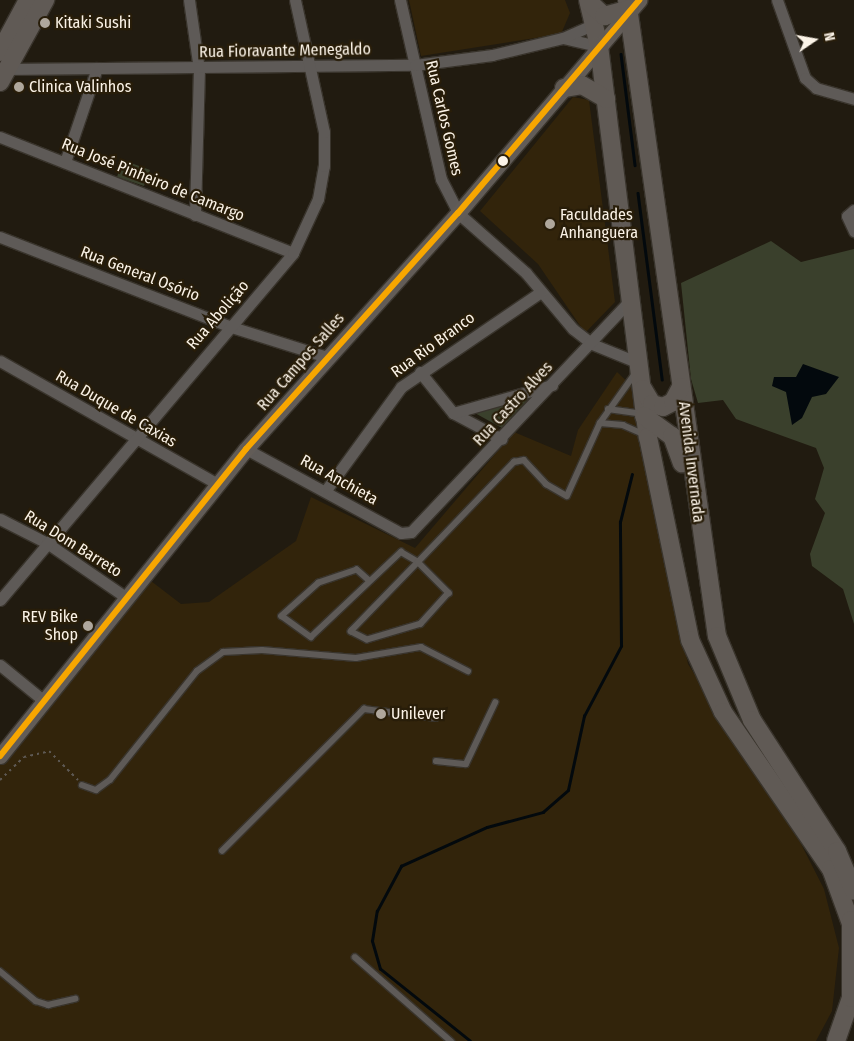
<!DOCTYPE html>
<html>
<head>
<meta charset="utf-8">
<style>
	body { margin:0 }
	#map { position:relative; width:854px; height:1041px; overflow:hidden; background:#211b10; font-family:"Fira Sans Condensed",sans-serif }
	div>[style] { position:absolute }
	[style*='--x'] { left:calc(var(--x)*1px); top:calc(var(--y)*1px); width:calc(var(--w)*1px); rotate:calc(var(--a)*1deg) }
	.built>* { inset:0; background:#32240b }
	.green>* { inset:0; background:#3a402c }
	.water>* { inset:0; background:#03090d }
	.stream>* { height:2.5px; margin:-1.25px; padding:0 1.25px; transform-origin:1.25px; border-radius:1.25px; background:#03090d }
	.path>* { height:2px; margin-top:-1px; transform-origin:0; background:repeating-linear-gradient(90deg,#5e5954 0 2.5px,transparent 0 6.5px) }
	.roads { filter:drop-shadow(1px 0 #39342c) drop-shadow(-1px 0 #39342c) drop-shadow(0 1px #39342c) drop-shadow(0 -1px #39342c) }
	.lane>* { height:5.5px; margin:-2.75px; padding:0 2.75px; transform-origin:2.75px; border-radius:2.75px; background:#5e5a57 }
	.street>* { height:11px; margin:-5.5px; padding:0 5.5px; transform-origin:5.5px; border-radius:5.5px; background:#5e5a57 }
	.secondary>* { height:15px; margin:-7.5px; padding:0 7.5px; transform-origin:7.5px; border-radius:7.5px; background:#625c57 }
	.primary>* { height:18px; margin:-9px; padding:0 9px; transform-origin:9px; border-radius:9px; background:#605a55 }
	.bus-1>* { height:6px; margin:-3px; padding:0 3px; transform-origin:3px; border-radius:3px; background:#f7a600 }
	.dots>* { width:14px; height:14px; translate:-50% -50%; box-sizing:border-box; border:2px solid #281d09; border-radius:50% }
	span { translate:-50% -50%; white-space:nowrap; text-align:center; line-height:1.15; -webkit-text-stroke:4.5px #281d09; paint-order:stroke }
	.poi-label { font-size:16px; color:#fbf3e7 }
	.left { translate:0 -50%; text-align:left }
	.right { translate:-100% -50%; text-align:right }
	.street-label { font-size:16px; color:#fbf3e7 }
	.north { position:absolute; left:789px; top:15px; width:50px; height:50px; -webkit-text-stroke:4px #281d09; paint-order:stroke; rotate:78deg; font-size:14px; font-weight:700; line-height:20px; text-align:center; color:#fbf3e7 }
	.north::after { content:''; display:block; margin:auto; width:18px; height:22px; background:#fbf3e7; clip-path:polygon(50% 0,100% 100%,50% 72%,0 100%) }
</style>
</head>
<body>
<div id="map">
	<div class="built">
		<i style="clip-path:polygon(409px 0,565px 0,570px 13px,561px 34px,421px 56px)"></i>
		<i style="clip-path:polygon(573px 97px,589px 100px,615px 302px,585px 333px,538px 264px,480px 211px)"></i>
		<i style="clip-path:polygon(617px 372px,633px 387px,688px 664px,796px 834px,824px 889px,839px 948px,832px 1011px,816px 1041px,0 1041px,0 764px,151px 581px,181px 604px,209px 602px,296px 541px,311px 497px,415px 548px,514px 432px,571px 456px,578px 430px)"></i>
	</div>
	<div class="green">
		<i style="clip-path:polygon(123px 160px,150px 170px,144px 186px,117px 177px)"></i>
		<i style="clip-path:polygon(771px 241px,801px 262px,854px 249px,854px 624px,843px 589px,812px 566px,810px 554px,825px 513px,815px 499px,824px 468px,816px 448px,736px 419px,723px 400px,698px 403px,691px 379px,681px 283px)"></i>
		<i style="clip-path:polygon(528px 399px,502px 428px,473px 412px)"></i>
	</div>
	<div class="water">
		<i style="clip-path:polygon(803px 364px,839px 377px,826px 394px,812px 397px,802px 418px,792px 425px,786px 392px,772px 386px,774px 377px,796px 377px)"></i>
	</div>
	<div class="stream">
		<i style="--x:621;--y:54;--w:112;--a:82.8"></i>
		<i style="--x:638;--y:193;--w:188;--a:82.6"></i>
		<i style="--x:470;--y:1041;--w:115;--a:-141.3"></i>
		<i style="--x:380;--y:969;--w:29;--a:-106"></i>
		<i style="--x:372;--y:941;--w:30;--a:-81"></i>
		<i style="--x:377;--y:911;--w:51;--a:-61.9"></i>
		<i style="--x:401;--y:866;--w:94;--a:-24.4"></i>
		<i style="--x:487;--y:827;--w:58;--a:-15"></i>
		<i style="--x:543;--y:812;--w:33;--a:-41"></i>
		<i style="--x:568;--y:790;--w:76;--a:-77.8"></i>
		<i style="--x:584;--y:716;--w:79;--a:-62.1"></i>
		<i style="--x:621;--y:646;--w:124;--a:-90.5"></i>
		<i style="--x:620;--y:522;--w:49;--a:-76"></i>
	</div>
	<div class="path">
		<i style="--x:0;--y:780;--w:33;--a:-44"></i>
		<i style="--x:24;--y:757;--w:26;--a:-13"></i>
		<i style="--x:49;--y:751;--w:41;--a:45"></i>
	</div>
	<div class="roads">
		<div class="lane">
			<i style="--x:608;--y:409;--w:34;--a:8"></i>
			<i style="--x:600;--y:423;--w:23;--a:5"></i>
			<i style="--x:623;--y:425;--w:22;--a:24"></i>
			<i style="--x:368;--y:580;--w:15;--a:-138"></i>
			<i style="--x:357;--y:570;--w:40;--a:161.1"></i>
			<i style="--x:319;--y:583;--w:50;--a:138.3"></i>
			<i style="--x:282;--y:616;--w:36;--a:36"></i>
			<i style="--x:311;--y:637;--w:124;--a:-43.4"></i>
			<i style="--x:401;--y:552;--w:20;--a:30"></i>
			<i style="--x:418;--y:562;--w:44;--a:45"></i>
			<i style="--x:449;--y:593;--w:42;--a:132.1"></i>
			<i style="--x:421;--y:624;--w:56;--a:163.5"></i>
			<i style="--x:367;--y:640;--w:18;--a:-153"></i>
			<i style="--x:351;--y:632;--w:2;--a:-63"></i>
			<i style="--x:352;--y:630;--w:95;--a:-45.9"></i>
			<i style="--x:418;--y:562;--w:139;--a:-46.2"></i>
			<i style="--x:514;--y:462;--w:10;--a:-11"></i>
			<i style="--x:524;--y:460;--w:33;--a:47"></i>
			<i style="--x:546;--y:484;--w:24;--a:30"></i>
			<i style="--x:567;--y:496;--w:80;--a:-65.7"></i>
			<i style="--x:600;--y:423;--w:64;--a:-54.6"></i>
			<i style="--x:436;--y:761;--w:30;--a:6"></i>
			<i style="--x:466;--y:764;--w:68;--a:-64.6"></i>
			<i style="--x:82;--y:785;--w:15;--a:20"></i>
			<i style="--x:96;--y:790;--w:17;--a:-36"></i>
			<i style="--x:110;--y:780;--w:139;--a:-51.4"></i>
			<i style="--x:197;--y:671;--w:32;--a:-36"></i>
			<i style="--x:223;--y:652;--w:39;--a:-3"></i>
			<i style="--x:262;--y:650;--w:94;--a:4.9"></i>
			<i style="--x:356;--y:658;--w:66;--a:-9.6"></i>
			<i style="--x:421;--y:647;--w:53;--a:27.1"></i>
			<i style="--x:222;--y:851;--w:201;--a:-45"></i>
			<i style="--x:364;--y:709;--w:72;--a:7.2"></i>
			<i style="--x:355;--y:957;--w:128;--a:41.2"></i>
			<i style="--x:0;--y:971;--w:47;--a:39.8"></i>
			<i style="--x:36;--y:1001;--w:13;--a:18"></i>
			<i style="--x:48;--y:1005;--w:28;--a:-13"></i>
		</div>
		<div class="street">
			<i style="--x:189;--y:0;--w:70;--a:81.8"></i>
			<i style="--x:199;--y:69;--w:146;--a:91.6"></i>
			<i style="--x:400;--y:0;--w:184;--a:77.1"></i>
			<i style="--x:441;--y:179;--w:38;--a:63"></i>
			<i style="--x:458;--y:213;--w:91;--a:41.4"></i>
			<i style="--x:526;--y:273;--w:73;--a:50"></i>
			<i style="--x:573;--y:329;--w:24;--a:38"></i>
			<i style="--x:592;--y:344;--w:51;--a:22"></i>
			<i style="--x:777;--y:0;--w:83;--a:70.3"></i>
			<i style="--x:805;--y:78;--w:15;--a:42"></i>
			<i style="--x:816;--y:88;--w:40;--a:16"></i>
			<i style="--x:563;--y:38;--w:37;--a:13"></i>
			<i style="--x:6;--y:69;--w:409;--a:-0.6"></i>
			<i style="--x:415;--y:65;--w:78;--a:-7.4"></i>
			<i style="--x:492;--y:55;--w:73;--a:-13.5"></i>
			<i style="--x:563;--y:38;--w:35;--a:-24"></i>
			<i style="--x:0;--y:137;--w:315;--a:21.6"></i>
			<i style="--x:65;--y:162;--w:99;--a:-71.2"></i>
			<i style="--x:854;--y:210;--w:9;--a:139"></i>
			<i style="--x:847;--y:216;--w:17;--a:65"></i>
			<i style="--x:0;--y:237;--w:245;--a:21.3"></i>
			<i style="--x:228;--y:326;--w:104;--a:17.4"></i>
			<i style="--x:0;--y:361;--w:249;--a:29.5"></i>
			<i style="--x:420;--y:372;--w:53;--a:51.2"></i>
			<i style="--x:453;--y:413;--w:55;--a:28"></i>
			<i style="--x:453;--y:413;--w:103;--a:-15.8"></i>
			<i style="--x:246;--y:449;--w:176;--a:28.5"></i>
			<i style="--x:401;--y:533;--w:10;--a:-6"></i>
			<i style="--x:411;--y:532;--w:320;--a:-46.6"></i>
			<i style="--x:326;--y:490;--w:127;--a:-53.9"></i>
			<i style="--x:401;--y:387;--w:169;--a:-34.2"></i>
			<i style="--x:0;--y:519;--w:53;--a:27.1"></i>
			<i style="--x:47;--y:543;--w:97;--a:34.5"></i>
			<i style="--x:0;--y:600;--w:454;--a:-49.8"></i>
			<i style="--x:293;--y:253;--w:60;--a:-65.2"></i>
			<i style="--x:318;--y:199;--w:34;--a:-80"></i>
			<i style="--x:324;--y:166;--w:34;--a:-90"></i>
			<i style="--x:324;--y:132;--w:135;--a:-102.4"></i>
			<i style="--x:0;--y:665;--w:57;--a:39.3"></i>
		</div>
		<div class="secondary">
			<i style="--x:0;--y:756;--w:393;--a:-51.3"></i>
			<i style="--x:246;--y:449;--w:317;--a:-48.1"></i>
			<i style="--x:458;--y:213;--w:280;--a:-49.6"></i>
		</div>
		<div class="primary">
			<i style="--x:588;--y:0;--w:47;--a:76.6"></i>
			<i style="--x:599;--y:46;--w:394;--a:82.9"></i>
			<i style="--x:648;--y:437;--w:207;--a:78.3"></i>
			<i style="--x:690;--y:640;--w:79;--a:65.4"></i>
			<i style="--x:723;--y:712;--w:191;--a:55.5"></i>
			<i style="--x:831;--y:869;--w:67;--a:69.9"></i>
			<i style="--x:627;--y:0;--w:642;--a:81.95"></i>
			<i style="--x:717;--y:636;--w:91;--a:67.4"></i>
			<i style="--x:752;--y:720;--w:156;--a:57"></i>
			<i style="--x:837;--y:851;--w:43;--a:67"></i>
			<i style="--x:589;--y:2;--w:21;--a:43"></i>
			<i style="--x:604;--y:16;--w:27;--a:-15"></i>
			<i style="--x:0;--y:52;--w:59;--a:-61.7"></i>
			<i style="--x:0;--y:82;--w:94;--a:-61.2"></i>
			<i style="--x:564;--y:88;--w:18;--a:-9"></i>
			<i style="--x:582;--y:85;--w:28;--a:30"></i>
			<i style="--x:643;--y:389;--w:17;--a:59"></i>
			<i style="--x:652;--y:404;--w:11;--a:15"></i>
			<i style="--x:663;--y:407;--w:11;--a:-27"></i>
			<i style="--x:673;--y:402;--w:17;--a:-62"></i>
			<i style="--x:644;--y:416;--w:34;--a:36"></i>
			<i style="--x:672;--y:436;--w:29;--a:70"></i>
			<i style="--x:836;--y:1041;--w:46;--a:-70.8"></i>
			<i style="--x:851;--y:998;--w:78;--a:-90"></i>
		</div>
	</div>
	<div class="bus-1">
		<i style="--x:0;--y:756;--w:393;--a:-51.3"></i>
		<i style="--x:246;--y:449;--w:317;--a:-48.1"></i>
		<i style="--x:458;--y:213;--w:280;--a:-49.6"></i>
	</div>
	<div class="dots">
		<i style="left:45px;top:23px;background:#afa79c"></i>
		<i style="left:19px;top:87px;background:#afa79c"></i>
		<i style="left:503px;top:161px;background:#fbf3e7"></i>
		<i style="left:550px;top:224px;background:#afa79c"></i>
		<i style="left:88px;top:626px;background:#afa79c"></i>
		<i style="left:381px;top:714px;background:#afa79c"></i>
	</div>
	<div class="poi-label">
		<span class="left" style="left:55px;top:23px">Kitaki Sushi</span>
		<span class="left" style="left:29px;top:87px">Clinica Valinhos</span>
		<span class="left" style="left:560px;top:224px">Faculdades<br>Anhanguera</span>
		<span class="right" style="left:78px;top:626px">REV Bike<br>Shop</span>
		<span class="left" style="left:391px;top:714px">Unilever</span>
	</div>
	<div class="street-label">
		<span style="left:285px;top:51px;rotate:-1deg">Rua Fioravante Menegaldo</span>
		<span style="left:444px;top:118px;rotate:77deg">Rua Carlos Gomes</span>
		<span style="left:153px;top:180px;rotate:22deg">Rua José Pinheiro de Camargo</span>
		<span style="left:140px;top:274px;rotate:21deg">Rua General Osório</span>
		<span style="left:218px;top:315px;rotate:-49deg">Rua Abolição</span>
		<span style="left:433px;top:345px;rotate:-36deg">Rua Rio Branco</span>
		<span style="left:301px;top:362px;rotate:-49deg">Rua Campos Salles</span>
		<span style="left:513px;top:404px;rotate:-47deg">Rua Castro Alves</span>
		<span style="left:116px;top:409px;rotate:30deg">Rua Duque de Caxias</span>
		<span style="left:691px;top:462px;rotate:83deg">Avenida Invernada</span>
		<span style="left:339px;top:480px;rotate:29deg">Rua Anchieta</span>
		<span style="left:73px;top:544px;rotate:32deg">Rua Dom Barreto</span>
	</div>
	<div class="north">N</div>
</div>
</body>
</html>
